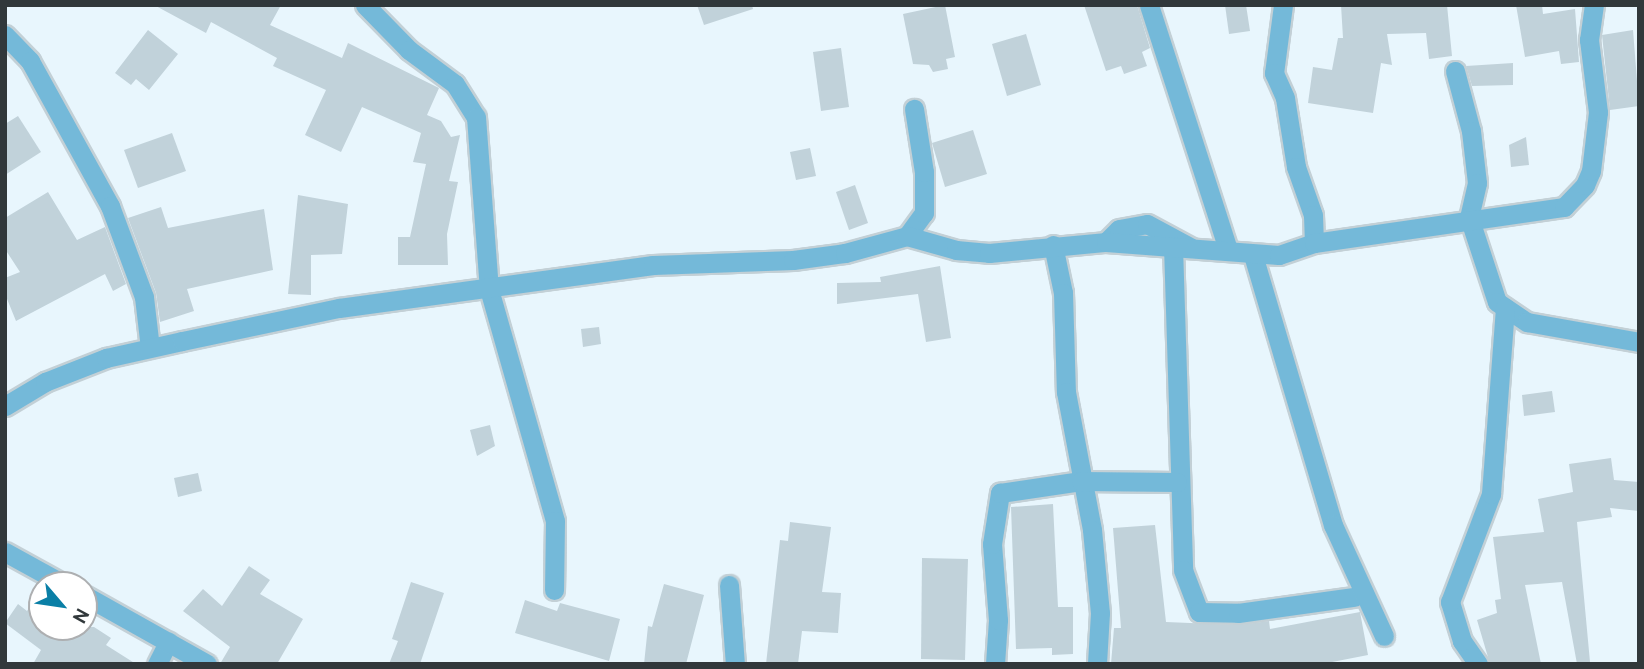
<!DOCTYPE html>
<html>
<head>
<meta charset="utf-8">
<style>
	body { margin:0 }
	#map { position:relative; width:1644px; height:669px; overflow:hidden; background:#e8f6fd; font-family:Overpass,sans-serif }
	div>[style] { position:absolute }
	[style*='--x'] { left:calc(var(--x)*1px); top:calc(var(--y)*1px); width:calc(var(--w)*1px); rotate:calc(var(--a)*1deg) }
	.building>* { inset:0; background:#c1d2da }
	.roads { filter:drop-shadow(2px 0 #c3d0d6) drop-shadow(-2px 0 #c3d0d6) drop-shadow(0 2px #c3d0d6) drop-shadow(0 -2px #c3d0d6) }
	.minor>* { height:19px; margin:-9.5px; padding:0 9.5px; transform-origin:9.5px; border-radius:9.5px; background:#74b9d9 }
	.tertiary>* { height:19px; margin:-9.5px; padding:0 9.5px; transform-origin:9.5px; border-radius:9.5px; background:#74b9d9 }
	span { translate:-50% -50%; white-space:nowrap; text-align:center; line-height:1.15; -webkit-text-stroke:7px #fff; paint-order:stroke }
	.frame { position:absolute; inset:0; border:7px solid #31383b; pointer-events:none }
	.north { position:absolute; left:28px; top:571px; width:70px; height:70px; box-sizing:border-box; background:#fff; border:2px solid #adafb1; border-radius:50%; rotate:119deg; font-size:19px; font-weight:700; line-height:28px; text-align:center; color:#31383b }
	.north::after { content:''; display:block; margin:auto; width:24px; height:32px; background:#0a7fa6; clip-path:polygon(50% 0,100% 100%,50% 72%,0 100%) }
</style>
</head>
<body>
<div id="map">
	<div class="building">
		<i style="clip-path:polygon(154px 5px,281px 5px,270px 25px,342px 58px,348px 43px,439px 88px,427px 115px,441px 121px,451px 137px,460px 135px,449px 181px,458px 182px,447px 234px,448px 265px,398px 265px,398px 237px,410px 237px,426px 164px,413px 162px,421px 133px,362px 107px,341px 152px,305px 135px,326px 90px,273px 66px,277px 58px,211px 22px,206px 33px)"></i>
		<i style="clip-path:polygon(697px 5px,752px 5px,753px 9px,704px 25px)"></i>
		<i style="clip-path:polygon(945px 5px,955px 57px,946px 59px,948px 69px,933px 72px,929px 65px,913px 64px,903px 14px)"></i>
		<i style="clip-path:polygon(1084px 5px,1137px 5px,1150px 48px,1142px 52px,1147px 66px,1124px 74px,1121px 66px,1106px 71px)"></i>
		<i style="clip-path:polygon(1225px 5px,1246px 5px,1250px 31px,1229px 34px)"></i>
		<i style="clip-path:polygon(1341px 5px,1447px 5px,1452px 56px,1429px 59px,1426px 33px,1387px 34px,1392px 65px,1381px 63px,1373px 113px,1308px 103px,1313px 67px,1332px 70px,1338px 38px,1343px 38px)"></i>
		<i style="clip-path:polygon(1516px 5px,1542px 5px,1543px 14px,1575px 9px,1579px 62px,1561px 64px,1559px 51px,1525px 57px)"></i>
		<i style="clip-path:polygon(148px 30px,178px 54px,149px 90px,136px 79px,131px 85px,115px 73px)"></i>
		<i style="clip-path:polygon(1633px 30px,1639px 106px,1610px 110px,1602px 35px)"></i>
		<i style="clip-path:polygon(1026px 34px,1041px 85px,1007px 96px,992px 44px)"></i>
		<i style="clip-path:polygon(841px 48px,849px 107px,821px 111px,813px 52px)"></i>
		<i style="clip-path:polygon(1513px 63px,1513px 85px,1472px 86px,1466px 66px)"></i>
		<i style="clip-path:polygon(18px 116px,41px 152px,5px 175px,5px 124px)"></i>
		<i style="clip-path:polygon(973px 130px,987px 174px,945px 187px,932px 143px)"></i>
		<i style="clip-path:polygon(172px 133px,186px 171px,138px 188px,124px 150px)"></i>
		<i style="clip-path:polygon(1526px 137px,1529px 165px,1511px 167px,1509px 145px)"></i>
		<i style="clip-path:polygon(810px 148px,816px 176px,796px 180px,790px 152px)"></i>
		<i style="clip-path:polygon(855px 185px,868px 223px,849px 230px,836px 192px)"></i>
		<i style="clip-path:polygon(48px 192px,77px 240px,105px 227px,126px 284px,113px 291px,105px 274px,16px 321px,5px 294px,5px 278px,20px 272px,5px 249px,5px 218px)"></i>
		<i style="clip-path:polygon(298px 195px,348px 204px,342px 254px,311px 255px,311px 295px,288px 294px)"></i>
		<i style="clip-path:polygon(161px 207px,168px 228px,264px 209px,273px 270px,187px 289px,194px 311px,160px 322px,156px 293px,128px 218px)"></i>
		<i style="clip-path:polygon(940px 266px,951px 338px,926px 342px,918px 294px,837px 304px,837px 283px,881px 282px,880px 277px)"></i>
		<i style="clip-path:polygon(599px 327px,601px 344px,583px 347px,581px 329px)"></i>
		<i style="clip-path:polygon(1552px 391px,1555px 412px,1524px 416px,1522px 395px)"></i>
		<i style="clip-path:polygon(490px 425px,495px 446px,477px 456px,470px 430px)"></i>
		<i style="clip-path:polygon(1611px 458px,1614px 480px,1639px 482px,1639px 511px,1610px 508px,1612px 517px,1577px 522px,1590px 662px,1577px 664px,1562px 582px,1525px 585px,1541px 664px,1490px 664px,1477px 620px,1497px 613px,1495px 600px,1501px 599px,1493px 537px,1544px 532px,1538px 499px,1573px 492px,1569px 464px)"></i>
		<i style="clip-path:polygon(198px 473px,202px 491px,178px 497px,174px 478px)"></i>
		<i style="clip-path:polygon(1053px 504px,1058px 607px,1073px 607px,1073px 654px,1052px 655px,1052px 648px,1016px 649px,1011px 507px)"></i>
		<i style="clip-path:polygon(790px 522px,831px 527px,822px 592px,841px 593px,838px 633px,802px 631px,798px 664px,766px 664px,780px 540px,788px 541px)"></i>
		<i style="clip-path:polygon(1155px 525px,1166px 622px,1238px 625px,1269px 621px,1270px 629px,1360px 612px,1368px 655px,1322px 664px,1111px 664px,1114px 628px,1121px 628px,1113px 528px)"></i>
		<i style="clip-path:polygon(922px 558px,968px 559px,965px 660px,921px 659px)"></i>
		<i style="clip-path:polygon(249px 566px,270px 580px,260px 594px,303px 619px,277px 664px,220px 664px,230px 647px,183px 611px,203px 589px,222px 606px)"></i>
		<i style="clip-path:polygon(411px 582px,444px 593px,420px 664px,389px 664px,398px 641px,392px 639px)"></i>
		<i style="clip-path:polygon(664px 584px,704px 595px,686px 664px,644px 664px,648px 626px,652px 627px)"></i>
		<i style="clip-path:polygon(42px 589px,42px 627px,94px 627px,111px 638px,106px 645px,136px 664px,33px 664px,41px 650px,5px 623px,18px 604px,27px 611px)"></i>
		<i style="clip-path:polygon(525px 600px,557px 611px,560px 603px,620px 619px,609px 661px,515px 633px)"></i>
	</div>
	<div class="roads">
		<div class="minor">
			<i style="--x:365;--y:5;--w:63;--a:45.6"></i>
			<i style="--x:409;--y:50;--w:57;--a:36.5"></i>
			<i style="--x:455;--y:84;--w:39;--a:58"></i>
			<i style="--x:476;--y:117;--w:172;--a:85.7"></i>
			<i style="--x:489;--y:289;--w:241;--a:74.1"></i>
			<i style="--x:555;--y:521;--w:69;--a:90.8"></i>
			<i style="--x:1149;--y:5;--w:257;--a:72.1"></i>
			<i style="--x:1283;--y:5;--w:69;--a:97.5"></i>
			<i style="--x:1274;--y:73;--w:27;--a:66"></i>
			<i style="--x:1285;--y:98;--w:70;--a:80.9"></i>
			<i style="--x:1296;--y:167;--w:51;--a:70.5"></i>
			<i style="--x:1313;--y:215;--w:28;--a:88"></i>
			<i style="--x:5;--y:35;--w:36;--a:46"></i>
			<i style="--x:30;--y:61;--w:166;--a:61.1"></i>
			<i style="--x:110;--y:206;--w:97;--a:69.5"></i>
			<i style="--x:144;--y:297;--w:51;--a:83.3"></i>
			<i style="--x:1455;--y:71;--w:62;--a:75.1"></i>
			<i style="--x:1471;--y:131;--w:52;--a:83.4"></i>
			<i style="--x:1477;--y:183;--w:35;--a:103"></i>
			<i style="--x:1469;--y:217;--w:89;--a:71.8"></i>
			<i style="--x:1497;--y:302;--w:36;--a:34"></i>
			<i style="--x:1527;--y:322;--w:114;--a:10.1"></i>
			<i style="--x:907;--y:236;--w:29;--a:-54"></i>
			<i style="--x:924;--y:213;--w:41;--a:-90"></i>
			<i style="--x:924;--y:172;--w:64;--a:-99"></i>
			<i style="--x:1106;--y:242;--w:18;--a:-45"></i>
			<i style="--x:1119;--y:229;--w:28;--a:-10"></i>
			<i style="--x:1147;--y:224;--w:49;--a:28.1"></i>
			<i style="--x:1053;--y:245;--w:49;--a:78.2"></i>
			<i style="--x:1063;--y:293;--w:99;--a:88.3"></i>
			<i style="--x:1066;--y:392;--w:140;--a:79.3"></i>
			<i style="--x:1092;--y:530;--w:83;--a:84.5"></i>
			<i style="--x:1100;--y:613;--w:51;--a:93.4"></i>
			<i style="--x:1173;--y:246;--w:324;--a:88.2"></i>
			<i style="--x:1183;--y:570;--w:45;--a:69.1"></i>
			<i style="--x:1199;--y:612;--w:39;--a:1"></i>
			<i style="--x:1238;--y:613;--w:117;--a:-7.9"></i>
			<i style="--x:1253;--y:255;--w:282;--a:73.5"></i>
			<i style="--x:1333;--y:525;--w:122;--a:65.3"></i>
			<i style="--x:5;--y:406;--w:47;--a:-31"></i>
			<i style="--x:45;--y:382;--w:66;--a:-21.5"></i>
			<i style="--x:106;--y:358;--w:78;--a:-12.6"></i>
			<i style="--x:182;--y:341;--w:160;--a:-11.9"></i>
			<i style="--x:339;--y:308;--w:317;--a:-7.8"></i>
			<i style="--x:653;--y:265;--w:140;--a:-2"></i>
			<i style="--x:793;--y:260;--w:52;--a:-7.7"></i>
			<i style="--x:845;--y:253;--w:64;--a:-15.3"></i>
			<i style="--x:907;--y:236;--w:51;--a:15.9"></i>
			<i style="--x:956;--y:250;--w:33;--a:5"></i>
			<i style="--x:989;--y:253;--w:118;--a:-5.4"></i>
			<i style="--x:1106;--y:242;--w:173;--a:4.3"></i>
			<i style="--x:1279;--y:255;--w:37;--a:-19"></i>
			<i style="--x:1314;--y:243;--w:253;--a:-8.2"></i>
			<i style="--x:1564;--y:207;--w:30;--a:-46"></i>
			<i style="--x:1585;--y:185;--w:15;--a:-67"></i>
			<i style="--x:1591;--y:171;--w:59;--a:-83.2"></i>
			<i style="--x:1598;--y:112;--w:73;--a:-97.1"></i>
			<i style="--x:1589;--y:40;--w:35;--a:-82"></i>
			<i style="--x:729;--y:585;--w:79;--a:85.7"></i>
			<i style="--x:157;--y:664;--w:25;--a:-63"></i>
			<i style="--x:995;--y:664;--w:44;--a:-86.1"></i>
			<i style="--x:998;--y:620;--w:76;--a:-94.5"></i>
			<i style="--x:992;--y:544;--w:52;--a:-81.1"></i>
			<i style="--x:1000;--y:493;--w:82;--a:-8.4"></i>
			<i style="--x:1081;--y:481;--w:96;--a:0.6"></i>
			<i style="--x:1478;--y:664;--w:28;--a:-125"></i>
			<i style="--x:1462;--y:641;--w:41;--a:-107.1"></i>
			<i style="--x:1450;--y:602;--w:116;--a:-69.2"></i>
			<i style="--x:1491;--y:494;--w:187;--a:-85.7"></i>
		</div>
		<div class="tertiary">
			<i style="--x:5;--y:552;--w:68;--a:28.8"></i>
			<i style="--x:84;--y:595;--w:141;--a:29.3"></i>
		</div>
	</div>
	<div class="frame"></div>
	<div class="north">N</div>
</div>
</body>
</html>
